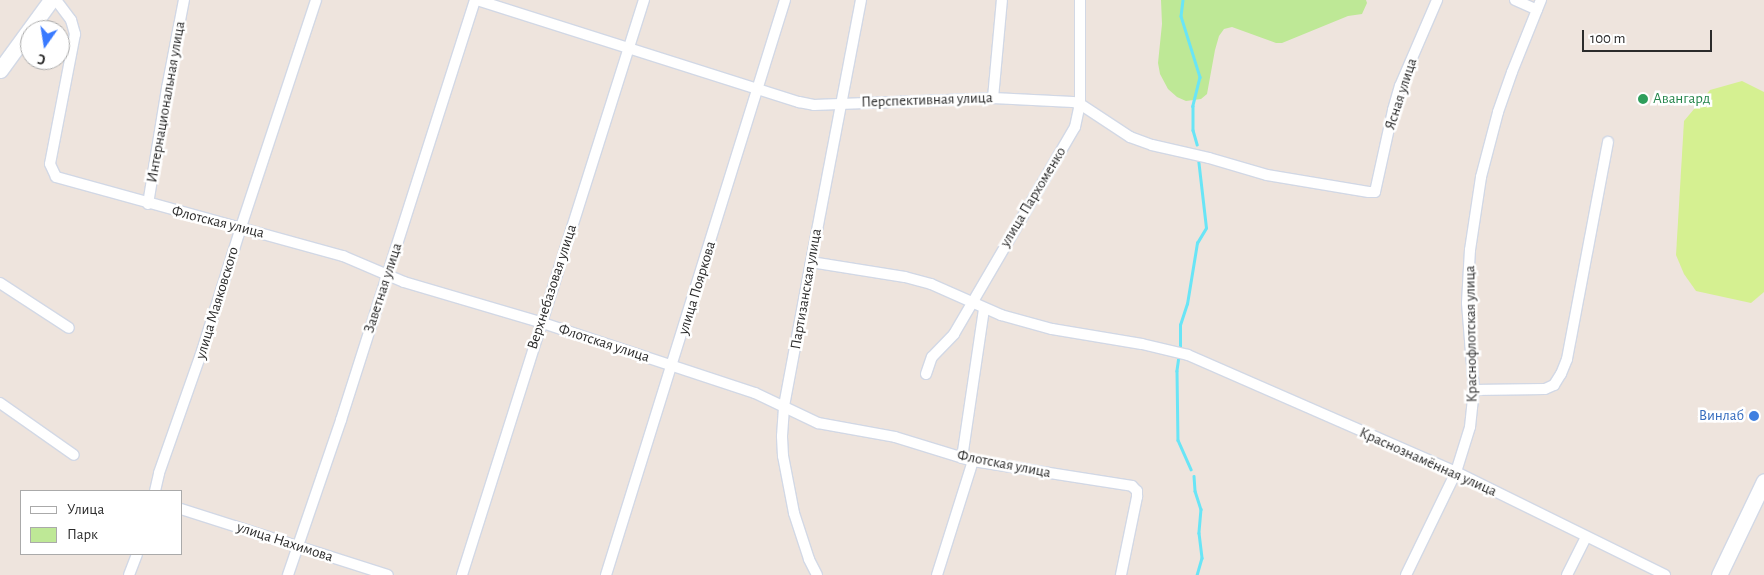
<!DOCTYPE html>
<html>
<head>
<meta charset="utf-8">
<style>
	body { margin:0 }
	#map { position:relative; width:1764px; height:575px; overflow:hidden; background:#eee4dd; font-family:"Alegreya Sans",sans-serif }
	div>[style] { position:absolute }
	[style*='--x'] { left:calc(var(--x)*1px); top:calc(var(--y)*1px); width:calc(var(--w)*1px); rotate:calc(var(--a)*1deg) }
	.green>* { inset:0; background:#bee896 }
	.pitch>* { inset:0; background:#d5f091 }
	.stream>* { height:2.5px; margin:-1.25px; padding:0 1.25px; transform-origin:1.25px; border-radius:1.25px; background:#69e5f6 }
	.roads { filter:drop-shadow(1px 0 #d2d8e5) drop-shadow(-1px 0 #d2d8e5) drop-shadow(0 1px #d2d8e5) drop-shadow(0 -1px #d2d8e5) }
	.minor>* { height:10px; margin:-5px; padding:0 5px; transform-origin:5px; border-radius:5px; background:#fff }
	.secondary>* { height:15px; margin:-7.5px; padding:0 7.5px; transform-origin:7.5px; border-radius:7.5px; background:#fff }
	.dots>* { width:14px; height:14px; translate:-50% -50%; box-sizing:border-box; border:2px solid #fff; border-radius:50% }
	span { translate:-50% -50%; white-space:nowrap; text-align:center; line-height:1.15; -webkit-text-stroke:5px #fff; paint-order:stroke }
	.street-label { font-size:15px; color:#2b2b2b }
	.leisure-label { font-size:15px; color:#27864d }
	.left { translate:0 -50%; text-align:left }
	.shop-label { font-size:15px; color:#366cbe }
	.right { translate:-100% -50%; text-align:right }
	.legend { position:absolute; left:20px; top:490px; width:162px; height:65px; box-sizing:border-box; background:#fff; border:1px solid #aaa; margin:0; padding:6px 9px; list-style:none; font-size:15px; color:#2b2b2b }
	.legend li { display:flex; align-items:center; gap:10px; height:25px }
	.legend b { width:25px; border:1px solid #aaa }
	.north { position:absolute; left:20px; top:20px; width:50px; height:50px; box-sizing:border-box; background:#fff; border:1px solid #aaa; border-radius:50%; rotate:193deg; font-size:14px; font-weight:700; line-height:20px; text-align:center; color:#2b2b2b }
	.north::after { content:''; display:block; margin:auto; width:18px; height:22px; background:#397aff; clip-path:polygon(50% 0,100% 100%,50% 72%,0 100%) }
	.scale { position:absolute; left:1582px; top:30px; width:130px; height:22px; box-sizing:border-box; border:2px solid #2b2b2b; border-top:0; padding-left:6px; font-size:15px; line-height:18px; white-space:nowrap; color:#2b2b2b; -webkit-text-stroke:4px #fff; paint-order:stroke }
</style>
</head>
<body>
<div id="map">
	<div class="green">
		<i style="clip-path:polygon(1161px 0,1366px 0,1367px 3px,1362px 14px,1348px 16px,1282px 43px,1276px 43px,1232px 27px,1224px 29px,1219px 36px,1215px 50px,1207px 94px,1201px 99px,1186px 101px,1177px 97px,1168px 89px,1160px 74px,1158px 63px,1162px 24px)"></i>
	</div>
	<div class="pitch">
		<i style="clip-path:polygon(1742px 81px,1764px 92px,1764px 292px,1751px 303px,1696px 291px,1684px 274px,1676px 255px,1684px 121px,1710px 90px)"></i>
	</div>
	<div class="stream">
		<i style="--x:1183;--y:0;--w:16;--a:97"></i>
		<i style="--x:1181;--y:16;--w:64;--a:72.7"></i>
		<i style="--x:1200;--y:77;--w:30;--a:104"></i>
		<i style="--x:1193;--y:106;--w:24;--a:90"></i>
		<i style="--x:1193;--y:130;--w:15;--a:74"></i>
		<i style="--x:1180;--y:351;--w:26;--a:-90"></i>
		<i style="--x:1180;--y:325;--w:22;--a:-72"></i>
		<i style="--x:1187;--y:304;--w:62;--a:-80.7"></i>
		<i style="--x:1197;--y:243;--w:17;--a:-59"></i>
		<i style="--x:1206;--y:228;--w:69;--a:-96.6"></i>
		<i style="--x:1179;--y:356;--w:15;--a:98"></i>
		<i style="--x:1177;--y:371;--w:69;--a:89.2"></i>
		<i style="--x:1178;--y:440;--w:32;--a:66"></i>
		<i style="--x:1194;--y:476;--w:15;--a:86"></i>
		<i style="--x:1195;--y:491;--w:19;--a:72"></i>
		<i style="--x:1201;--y:509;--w:24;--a:95"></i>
		<i style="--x:1199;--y:533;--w:25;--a:83"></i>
		<i style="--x:1202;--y:558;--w:18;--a:106"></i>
	</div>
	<div class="roads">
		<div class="minor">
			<i style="--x:56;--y:0;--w:25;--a:53"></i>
			<i style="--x:71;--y:20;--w:15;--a:74"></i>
			<i style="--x:75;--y:34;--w:132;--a:100.9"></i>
			<i style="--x:50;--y:164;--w:14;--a:65"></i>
			<i style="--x:56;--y:177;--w:298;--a:15.4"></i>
			<i style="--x:343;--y:256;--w:66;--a:23.1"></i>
			<i style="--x:404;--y:282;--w:142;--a:16.4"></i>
			<i style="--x:540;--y:322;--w:226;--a:18.3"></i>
			<i style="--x:755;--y:393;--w:70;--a:25.5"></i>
			<i style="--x:818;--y:423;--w:78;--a:10.3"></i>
			<i style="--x:895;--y:437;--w:82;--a:17.1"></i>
			<i style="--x:973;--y:461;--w:161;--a:8.9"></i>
			<i style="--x:1132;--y:486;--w:7;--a:45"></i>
			<i style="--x:1137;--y:491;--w:6;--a:90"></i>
			<i style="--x:1137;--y:497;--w:80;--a:101.6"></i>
			<i style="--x:477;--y:0;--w:338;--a:17.6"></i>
			<i style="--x:799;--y:102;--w:15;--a:11"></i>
			<i style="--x:814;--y:105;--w:179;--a:-2.2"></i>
			<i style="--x:993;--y:98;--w:80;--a:2.9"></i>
			<i style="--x:1073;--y:102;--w:7;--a:16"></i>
			<i style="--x:1080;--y:104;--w:60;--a:33.4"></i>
			<i style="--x:1130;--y:137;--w:23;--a:20"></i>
			<i style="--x:1152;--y:145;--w:58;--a:12.8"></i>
			<i style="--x:1209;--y:158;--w:60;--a:16.3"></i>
			<i style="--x:1267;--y:175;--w:103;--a:9.5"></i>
			<i style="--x:1369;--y:192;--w:6;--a:0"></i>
			<i style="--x:1375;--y:192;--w:84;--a:-77.6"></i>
			<i style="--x:1393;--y:110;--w:25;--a:-74"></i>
			<i style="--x:1400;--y:86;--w:94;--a:-66.7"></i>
			<i style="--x:1515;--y:0;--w:24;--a:24"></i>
			<i style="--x:993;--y:98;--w:98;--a:-84.8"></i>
			<i style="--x:148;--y:204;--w:118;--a:-80.7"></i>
			<i style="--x:167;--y:88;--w:90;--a:-79.1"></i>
			<i style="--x:811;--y:262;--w:95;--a:9.1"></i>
			<i style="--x:905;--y:277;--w:27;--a:15"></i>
			<i style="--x:931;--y:284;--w:77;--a:23.9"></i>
			<i style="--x:1001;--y:315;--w:53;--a:15.4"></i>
			<i style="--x:1052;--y:329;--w:91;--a:9.5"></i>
			<i style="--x:1142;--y:344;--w:47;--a:13.4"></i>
			<i style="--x:1188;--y:355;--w:292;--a:23.6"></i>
			<i style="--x:1456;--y:472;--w:233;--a:26.2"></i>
			<i style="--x:0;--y:283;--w:82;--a:33.1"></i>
			<i style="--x:926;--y:374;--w:18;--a:-71"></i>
			<i style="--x:932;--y:357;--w:32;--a:-46"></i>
			<i style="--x:954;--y:334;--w:240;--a:-59.7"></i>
			<i style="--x:1075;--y:127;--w:24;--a:-78"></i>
			<i style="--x:1080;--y:104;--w:104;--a:-90"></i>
			<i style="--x:1474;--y:390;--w:71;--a:-0.8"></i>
			<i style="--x:1545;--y:389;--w:10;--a:-24"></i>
			<i style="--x:1554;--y:385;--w:13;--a:-58"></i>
			<i style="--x:1561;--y:374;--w:16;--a:-68"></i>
			<i style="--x:1567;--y:359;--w:221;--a:-79.3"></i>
			<i style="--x:0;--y:403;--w:90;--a:35.1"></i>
			<i style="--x:962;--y:458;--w:151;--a:-81.6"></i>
			<i style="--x:155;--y:491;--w:18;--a:-77"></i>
			<i style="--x:159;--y:473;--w:126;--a:-70.6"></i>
			<i style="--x:201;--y:354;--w:133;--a:-72.5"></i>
			<i style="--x:241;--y:227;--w:239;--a:-71.7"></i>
			<i style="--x:181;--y:509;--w:217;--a:17.7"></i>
			<i style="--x:129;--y:575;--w:22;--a:-69"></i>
			<i style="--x:288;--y:575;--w:164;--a:-71.1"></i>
			<i style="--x:341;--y:420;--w:441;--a:-72.3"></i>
			<i style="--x:462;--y:575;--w:603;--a:-72.44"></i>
			<i style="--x:606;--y:575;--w:602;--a:-72.71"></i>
			<i style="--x:817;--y:575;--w:18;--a:-117"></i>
			<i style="--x:809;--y:559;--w:48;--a:-108.1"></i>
			<i style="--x:794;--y:513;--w:58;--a:-100.9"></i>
			<i style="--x:783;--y:456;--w:20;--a:-93"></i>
			<i style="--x:782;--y:436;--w:30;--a:-86"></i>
			<i style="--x:784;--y:406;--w:147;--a:-79.4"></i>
			<i style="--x:811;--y:262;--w:267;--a:-79.2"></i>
			<i style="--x:937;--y:575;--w:120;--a:-72.5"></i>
			<i style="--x:1406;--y:575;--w:114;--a:-64.1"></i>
			<i style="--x:1456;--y:472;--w:47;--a:-72.7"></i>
			<i style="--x:1470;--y:427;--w:37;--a:-84"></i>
			<i style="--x:1474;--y:390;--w:87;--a:-94.6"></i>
			<i style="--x:1467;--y:303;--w:53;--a:-86.8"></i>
			<i style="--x:1470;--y:250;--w:74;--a:-81.4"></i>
			<i style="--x:1481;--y:177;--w:67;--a:-75.3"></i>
			<i style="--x:1498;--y:112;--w:42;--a:-70.7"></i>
			<i style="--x:1512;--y:72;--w:78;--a:-68.1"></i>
			<i style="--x:1567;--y:575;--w:42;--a:-63.4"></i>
		</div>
		<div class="secondary">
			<i style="--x:0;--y:70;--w:87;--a:-53.9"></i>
			<i style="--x:1719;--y:575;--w:104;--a:-64.4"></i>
		</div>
	</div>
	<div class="dots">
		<i style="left:1643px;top:99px;background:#2e9e5b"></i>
		<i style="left:1754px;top:416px;background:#3f7fe0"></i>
	</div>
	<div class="street-label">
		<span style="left:1401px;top:94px;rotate:-72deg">Ясная улица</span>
		<span style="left:927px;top:100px;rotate:-2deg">Перспективная улица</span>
		<span style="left:166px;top:102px;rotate:-80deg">Интернациональная улица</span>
		<span style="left:1033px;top:197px;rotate:-59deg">улица Пархоменко</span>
		<span style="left:218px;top:222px;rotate:14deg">Флотская улица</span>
		<span style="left:552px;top:287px;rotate:-72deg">Верхнебазовая улица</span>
		<span style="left:383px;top:288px;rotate:-72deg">Заветная улица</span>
		<span style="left:697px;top:288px;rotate:-73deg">улица Пояркова</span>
		<span style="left:806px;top:289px;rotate:-80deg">Партизанская улица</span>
		<span style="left:217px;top:303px;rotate:-73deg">улица Маяковского</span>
		<span style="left:1471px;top:334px;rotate:-91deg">Краснофлотская улица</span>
		<span style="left:604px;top:343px;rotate:18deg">Флотская улица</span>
		<span style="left:1428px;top:462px;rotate:24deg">Краснознамённая улица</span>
		<span style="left:1004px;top:464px;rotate:11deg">Флотская улица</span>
		<span style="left:285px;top:542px;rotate:18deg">улица Нахимова</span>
	</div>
	<div class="leisure-label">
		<span class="left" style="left:1653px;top:99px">Авангард</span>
	</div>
	<div class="shop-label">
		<span class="right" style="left:1744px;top:416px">Винлаб</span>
	</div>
	<ul class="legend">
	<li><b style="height:6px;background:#fff"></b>Улица</li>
	<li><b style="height:14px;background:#bee896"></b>Парк</li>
	</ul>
	<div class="north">С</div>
	<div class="scale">100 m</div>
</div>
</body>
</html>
